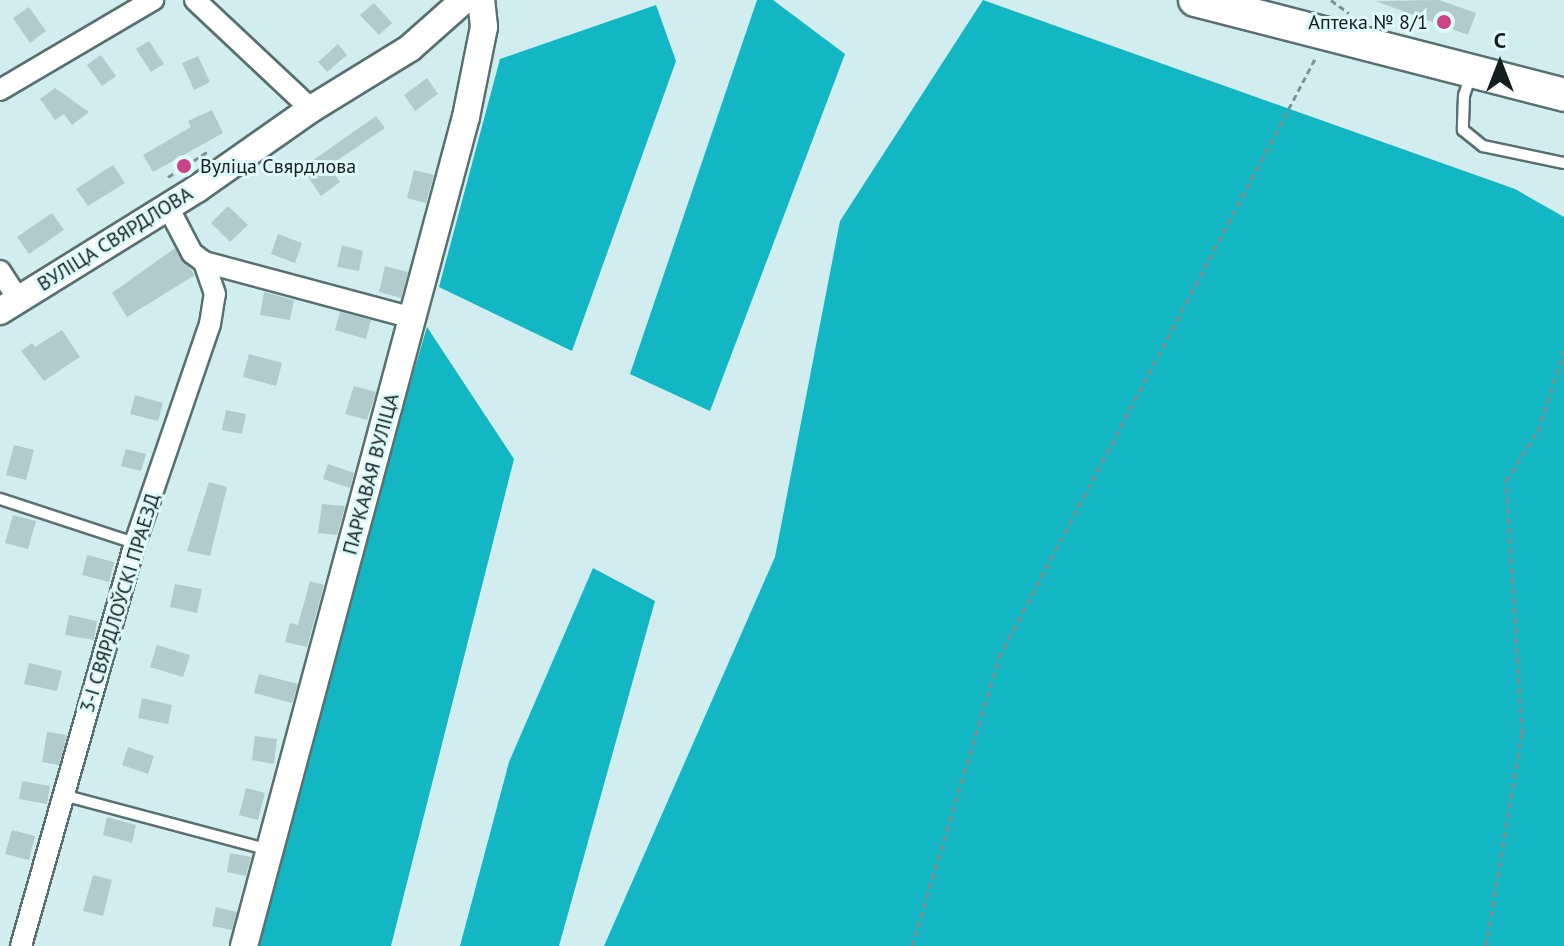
<!DOCTYPE html>
<html>
<head>
<meta charset="utf-8">
<style>
	body { margin:0 }
	#map { position:relative; width:1564px; height:946px; overflow:hidden; background:#d2edef; font-family:"PT Sans",sans-serif }
	div>[style] { position:absolute }
	[style*='--x'] { left:calc(var(--x)*1px); top:calc(var(--y)*1px); width:calc(var(--w)*1px); rotate:calc(var(--a)*1deg) }
	.forest>* { inset:0; background:#12b7c3 }
	.building>* { inset:0; background:#b0cacd }
	.path>* { height:3px; margin-top:-1.5px; transform-origin:0; background:repeating-linear-gradient(90deg,#7c8f91 0 6px,transparent 0 10px) }
	.roads { filter:drop-shadow(2px 0 #587072) drop-shadow(-2px 0 #587072) drop-shadow(0 2px #587072) drop-shadow(0 -2px #587072) }
	.service>* { height:10px; margin:-5px; padding:0 5px; transform-origin:5px; border-radius:5px; background:#fff }
	.minor>* { height:20px; margin:-10px; padding:0 10px; transform-origin:10px; border-radius:10px; background:#fff }
	.tertiary>* { height:26px; margin:-13px; padding:0 13px; transform-origin:13px; border-radius:13px; background:#fff }
	.primary>* { height:32px; margin:-16px; padding:0 16px; transform-origin:16px; border-radius:16px; background:#fff }
	.dots>* { width:22px; height:22px; translate:-50% -50%; box-sizing:border-box; border:4px solid #dffafc; border-radius:50% }
	span { translate:-50% -50%; white-space:nowrap; text-align:center; line-height:1.15; -webkit-text-stroke:6px #dffafc; paint-order:stroke }
	.poi-label { font-size:20px; color:#141e1f }
	.right { translate:-100% -50%; text-align:right }
	.left { translate:0 -50%; text-align:left }
	.street-label { font-size:20px; color:#141e1f }
	.north { position:absolute; left:1460px; top:24px; width:80px; height:80px; -webkit-text-stroke:6px #dffafc; paint-order:stroke; rotate:0deg; font-size:22px; font-weight:700; line-height:32px; text-align:center; color:#141e1f }
	.north::after { content:''; display:block; margin:auto; width:28px; height:36px; background:#141e1f; clip-path:polygon(50% 0,100% 100%,50% 72%,0 100%) }
</style>
</head>
<body>
<div id="map">
	<div class="forest">
		<i style="clip-path:polygon(757px 0,773px 0,845px 54px,710px 411px,630px 374px)"></i>
		<i style="clip-path:polygon(983px 0,1515px 189px,1564px 217px,1564px 946px,604px 946px,775px 557px,840px 221px)"></i>
		<i style="clip-path:polygon(656px 5px,676px 61px,572px 351px,439px 287px,500px 59px)"></i>
		<i style="clip-path:polygon(427px 327px,514px 459px,391px 946px,255px 946px,349px 587px)"></i>
		<i style="clip-path:polygon(593px 568px,655px 601px,559px 946px,460px 946px,509px 762px)"></i>
	</div>
	<div class="building">
		<i style="clip-path:polygon(1439px 0,1476px 13px,1468px 35px,1375px 1px)"></i>
		<i style="clip-path:polygon(374px 3px,392px 23px,379px 35px,360px 15px)"></i>
		<i style="clip-path:polygon(29px 7px,46px 31px,30px 43px,13px 18px)"></i>
		<i style="clip-path:polygon(149px 41px,164px 64px,151px 72px,136px 49px)"></i>
		<i style="clip-path:polygon(338px 44px,347px 55px,327px 72px,318px 62px)"></i>
		<i style="clip-path:polygon(101px 55px,116px 76px,102px 86px,87px 65px)"></i>
		<i style="clip-path:polygon(198px 56px,210px 82px,194px 90px,182px 63px)"></i>
		<i style="clip-path:polygon(427px 78px,438px 94px,415px 111px,404px 95px)"></i>
		<i style="clip-path:polygon(55px 88px,89px 112px,72px 125px,64px 114px,55px 120px,40px 99px)"></i>
		<i style="clip-path:polygon(212px 110px,223px 133px,153px 172px,143px 155px,191px 127px,188px 121px)"></i>
		<i style="clip-path:polygon(376px 116px,385px 128px,329px 166px,340px 182px,321px 196px,302px 168px)"></i>
		<i style="clip-path:polygon(113px 165px,125px 183px,88px 206px,76px 189px)"></i>
		<i style="clip-path:polygon(414px 170px,434px 175px,426px 203px,407px 198px)"></i>
		<i style="clip-path:polygon(228px 206px,248px 225px,230px 242px,211px 223px)"></i>
		<i style="clip-path:polygon(52px 213px,64px 230px,29px 254px,17px 237px)"></i>
		<i style="clip-path:polygon(278px 234px,302px 243px,295px 263px,271px 254px)"></i>
		<i style="clip-path:polygon(342px 245px,363px 251px,359px 271px,337px 267px)"></i>
		<i style="clip-path:polygon(175px 248px,195px 275px,127px 317px,112px 293px)"></i>
		<i style="clip-path:polygon(385px 266px,408px 272px,401px 298px,379px 292px)"></i>
		<i style="clip-path:polygon(264px 292px,294px 300px,290px 320px,260px 315px)"></i>
		<i style="clip-path:polygon(340px 312px,371px 320px,366px 339px,335px 330px)"></i>
		<i style="clip-path:polygon(62px 330px,80px 357px,44px 381px,21px 351px,32px 343px,35px 347px)"></i>
		<i style="clip-path:polygon(249px 354px,282px 363px,276px 386px,243px 377px)"></i>
		<i style="clip-path:polygon(354px 386px,376px 392px,367px 420px,345px 414px)"></i>
		<i style="clip-path:polygon(135px 395px,163px 403px,158px 421px,130px 414px)"></i>
		<i style="clip-path:polygon(226px 410px,246px 414px,242px 434px,222px 430px)"></i>
		<i style="clip-path:polygon(14px 445px,34px 450px,26px 480px,6px 475px)"></i>
		<i style="clip-path:polygon(126px 449px,146px 454px,141px 471px,121px 466px)"></i>
		<i style="clip-path:polygon(328px 464px,354px 473px,350px 488px,323px 479px)"></i>
		<i style="clip-path:polygon(209px 482px,227px 487px,210px 556px,187px 551px)"></i>
		<i style="clip-path:polygon(322px 504px,345px 506px,337px 535px,318px 533px)"></i>
		<i style="clip-path:polygon(13px 515px,36px 521px,28px 549px,5px 543px)"></i>
		<i style="clip-path:polygon(87px 555px,114px 562px,109px 582px,82px 575px)"></i>
		<i style="clip-path:polygon(310px 581px,324px 585px,307px 647px,285px 642px,290px 623px,298px 625px)"></i>
		<i style="clip-path:polygon(175px 584px,202px 589px,197px 613px,170px 607px)"></i>
		<i style="clip-path:polygon(69px 615px,97px 621px,94px 640px,65px 635px)"></i>
		<i style="clip-path:polygon(157px 645px,190px 655px,183px 677px,150px 667px)"></i>
		<i style="clip-path:polygon(29px 663px,62px 671px,57px 691px,24px 684px)"></i>
		<i style="clip-path:polygon(259px 674px,298px 684px,292px 703px,254px 693px)"></i>
		<i style="clip-path:polygon(142px 698px,172px 705px,168px 724px,138px 718px)"></i>
		<i style="clip-path:polygon(47px 732px,67px 735px,59px 765px,42px 762px)"></i>
		<i style="clip-path:polygon(255px 736px,277px 739px,274px 764px,252px 760px)"></i>
		<i style="clip-path:polygon(128px 747px,154px 756px,148px 774px,122px 765px)"></i>
		<i style="clip-path:polygon(22px 781px,50px 786px,47px 804px,19px 799px)"></i>
		<i style="clip-path:polygon(246px 788px,265px 793px,258px 820px,239px 815px)"></i>
		<i style="clip-path:polygon(107px 817px,136px 825px,132px 843px,103px 835px)"></i>
		<i style="clip-path:polygon(12px 830px,35px 836px,29px 860px,5px 854px)"></i>
		<i style="clip-path:polygon(230px 853px,251px 857px,246px 876px,227px 872px)"></i>
		<i style="clip-path:polygon(93px 875px,112px 880px,103px 916px,83px 911px)"></i>
		<i style="clip-path:polygon(216px 907px,237px 912px,232px 930px,212px 926px)"></i>
	</div>
	<div class="path">
		<i style="--x:1331;--y:0;--w:22;--a:36"></i>
		<i style="--x:168;--y:177;--w:50;--a:-32.7"></i>
		<i style="--x:912;--y:946;--w:302;--a:-73.2"></i>
		<i style="--x:999;--y:657;--w:679;--a:-62.15"></i>
		<i style="--x:1486;--y:946;--w:216;--a:-80.4"></i>
		<i style="--x:1522;--y:733;--w:253;--a:-93.6"></i>
		<i style="--x:1506;--y:481;--w:59;--a:-57.4"></i>
		<i style="--x:1538;--y:431;--w:85;--a:-72.2"></i>
	</div>
	<div class="roads">
		<div class="service">
			<i style="--x:1471;--y:74;--w:22;--a:108"></i>
			<i style="--x:1464;--y:95;--w:35;--a:92"></i>
			<i style="--x:1463;--y:130;--w:26;--a:39"></i>
			<i style="--x:1483;--y:146;--w:83;--a:11.9"></i>
			<i style="--x:0;--y:499;--w:142;--a:18.1"></i>
			<i style="--x:63;--y:795;--w:213;--a:14.9"></i>
		</div>
		<div class="minor">
			<i style="--x:195;--y:0;--w:159;--a:43.2"></i>
			<i style="--x:0;--y:90;--w:178;--a:-30.5"></i>
			<i style="--x:168;--y:207;--w:52;--a:62.4"></i>
			<i style="--x:192;--y:253;--w:15;--a:37"></i>
			<i style="--x:204;--y:262;--w:216;--a:15"></i>
			<i style="--x:0;--y:271;--w:33;--a:57"></i>
			<i style="--x:21;--y:946;--w:419;--a:-74.2"></i>
			<i style="--x:135;--y:543;--w:231;--a:-71.1"></i>
			<i style="--x:210;--y:324;--w:30;--a:-81"></i>
			<i style="--x:215;--y:294;--w:34;--a:-109"></i>
		</div>
		<div class="tertiary">
			<i style="--x:0;--y:311;--w:232;--a:-31.8"></i>
			<i style="--x:197;--y:189;--w:139;--a:-35.1"></i>
			<i style="--x:311;--y:109;--w:116;--a:-31.6"></i>
			<i style="--x:410;--y:48;--w:72;--a:-41.6"></i>
			<i style="--x:244;--y:946;--w:858;--a:-75.01"></i>
			<i style="--x:466;--y:117;--w:92;--a:-78.7"></i>
			<i style="--x:484;--y:27;--w:27;--a:-96"></i>
		</div>
		<div class="primary">
			<i style="--x:1195;--y:0;--w:381;--a:14.4"></i>
		</div>
	</div>
	<div class="dots">
		<i style="left:1444px;top:22px;background:#ca4487"></i>
		<i style="left:184px;top:166px;background:#ca4487"></i>
	</div>
	<div class="poi-label">
		<span class="right" style="left:1428px;top:22px">Аптека № 8/1</span>
		<span class="left" style="left:200px;top:166px">Вуліца Свярдлова</span>
	</div>
	<div class="street-label">
		<span style="left:115px;top:239px;rotate:-32deg">ВУЛІЦА СВЯРДЛОВА</span>
		<span style="left:371px;top:474px;rotate:-75deg">ПАРКАВАЯ ВУЛІЦА</span>
		<span style="left:120px;top:603px;rotate:-73deg">3-І СВЯРДЛОЎСКІ ПРАЕЗД</span>
	</div>
	<div class="north">С</div>
</div>
</body>
</html>
